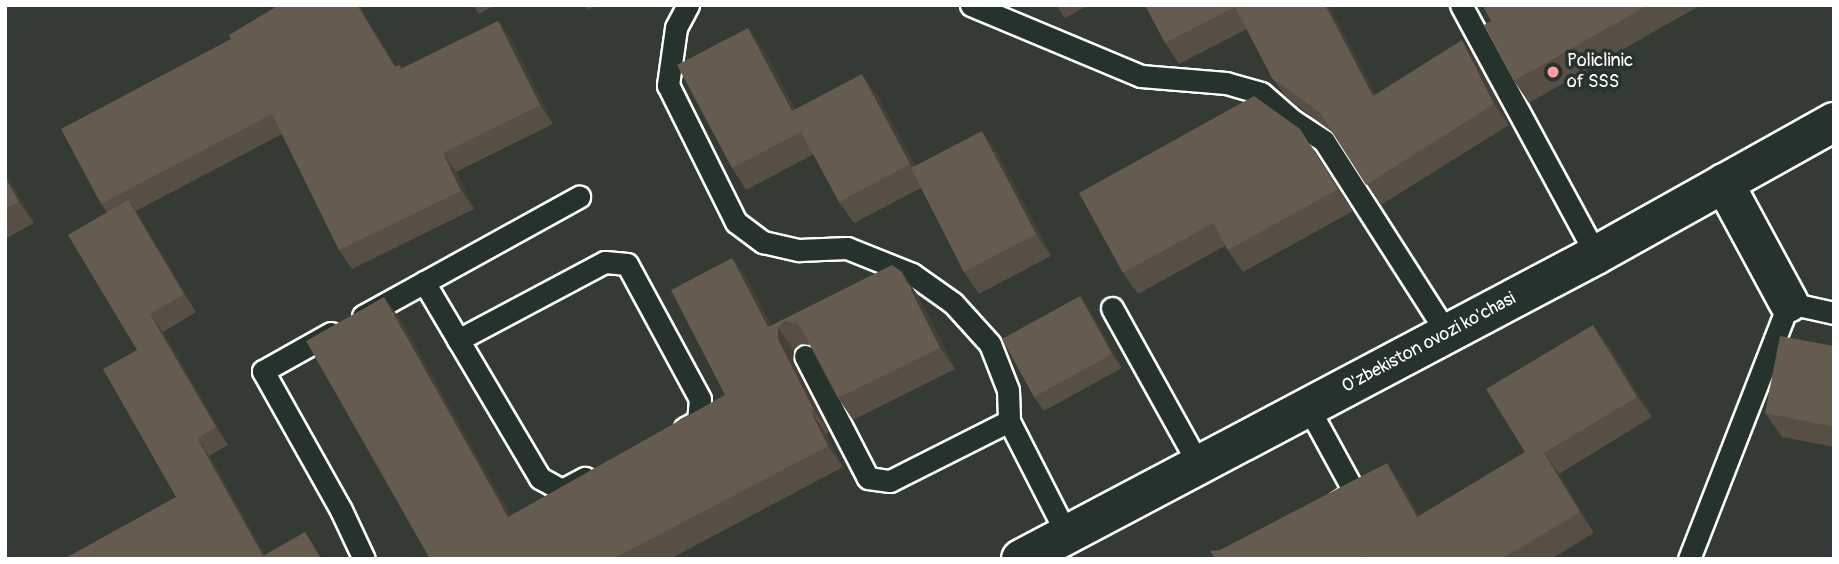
<!DOCTYPE html>
<html>
<head>
<meta charset="utf-8">
<style>
	body { margin:0 }
	#map { position:relative; width:1839px; height:564px; overflow:hidden; background:#333b34; font-family:Pangolin,sans-serif }
	div>[style] { position:absolute }
	[style*='--x'] { left:calc(var(--x)*1px); top:calc(var(--y)*1px); width:calc(var(--w)*1px); rotate:calc(var(--a)*1deg) }
	.roads { filter:drop-shadow(2px 0 #fff) drop-shadow(-2px 0 #fff) drop-shadow(0 2px #fff) drop-shadow(0 -2px #fff) }
	.lane>* { height:21px; margin:-10.5px; padding:0 10.5px; transform-origin:10.5px; border-radius:10.5px; background:#26332d }
	.street>* { height:38px; margin:-19px; padding:0 19px; transform-origin:19px; border-radius:19px; background:#26332d }
	.secondary>* { height:38px; margin:-19px; padding:0 19px; transform-origin:19px; border-radius:19px; background:#26332d }
	.wall>* { inset:0; background:#574e44 }
	.shaded-wall>* { inset:0; background:#474037 }
	.building>* { inset:0; background:#655b4f }
	.dots>* { width:19px; height:19px; translate:-50% -50%; box-sizing:border-box; border:4px solid #26332d; border-radius:50% }
	span { translate:-50% -50%; white-space:nowrap; text-align:center; line-height:1.15; -webkit-text-stroke:7px #26332d; paint-order:stroke }
	.poi-label { font-size:18px; color:#fff }
	.left { translate:0 -50%; text-align:left }
	.street-label { font-size:18px; color:#fff }
	.frame { position:absolute; inset:0; border:7px solid #fff; pointer-events:none }
</style>
</head>
<body>
<div id="map">
	<div class="roads">
		<div class="lane">
			<i style="--x:688;--y:5;--w:26;--a:118"></i>
			<i style="--x:676;--y:28;--w:58;--a:98"></i>
			<i style="--x:668;--y:85;--w:153;--a:63.6"></i>
			<i style="--x:736;--y:222;--w:34;--a:37"></i>
			<i style="--x:763;--y:242;--w:37;--a:13"></i>
			<i style="--x:799;--y:250;--w:48;--a:-2.4"></i>
			<i style="--x:847;--y:248;--w:70;--a:21.8"></i>
			<i style="--x:912;--y:274;--w:50;--a:35.3"></i>
			<i style="--x:953;--y:303;--w:55;--a:47.9"></i>
			<i style="--x:990;--y:344;--w:49;--a:68.6"></i>
			<i style="--x:1008;--y:390;--w:31;--a:88"></i>
			<i style="--x:1009;--y:421;--w:128;--a:63"></i>
			<i style="--x:971;--y:5;--w:184;--a:22.7"></i>
			<i style="--x:1141;--y:76;--w:85;--a:4.7"></i>
			<i style="--x:1226;--y:83;--w:36;--a:16"></i>
			<i style="--x:1261;--y:93;--w:41;--a:41.1"></i>
			<i style="--x:1292;--y:120;--w:38;--a:33"></i>
			<i style="--x:1324;--y:141;--w:228;--a:57.4"></i>
			<i style="--x:1461;--y:5;--w:284;--a:61.6"></i>
			<i style="--x:424;--y:282;--w:228;--a:59.4"></i>
			<i style="--x:540;--y:478;--w:25;--a:29"></i>
			<i style="--x:562;--y:490;--w:26;--a:-28"></i>
			<i style="--x:1112;--y:308;--w:179;--a:61"></i>
			<i style="--x:363;--y:316;--w:247;--a:-28.9"></i>
			<i style="--x:331;--y:333;--w:78;--a:150.8"></i>
			<i style="--x:263;--y:371;--w:159;--a:60.7"></i>
			<i style="--x:341;--y:510;--w:54;--a:64.9"></i>
			<i style="--x:458;--y:340;--w:166;--a:-28"></i>
			<i style="--x:605;--y:262;--w:22;--a:5"></i>
			<i style="--x:627;--y:264;--w:153;--a:61.6"></i>
			<i style="--x:700;--y:399;--w:22;--a:95"></i>
			<i style="--x:698;--y:421;--w:15;--a:152"></i>
			<i style="--x:805;--y:356;--w:137;--a:62.7"></i>
			<i style="--x:868;--y:478;--w:22;--a:8"></i>
			<i style="--x:890;--y:481;--w:133;--a:-26.8"></i>
			<i style="--x:1308;--y:407;--w:90;--a:61.4"></i>
			<i style="--x:1351;--y:486;--w:10;--a:107"></i>
			<i style="--x:1348;--y:496;--w:13;--a:148"></i>
			<i style="--x:1689;--y:559;--w:275;--a:-68.7"></i>
			<i style="--x:1789;--y:303;--w:46;--a:12.5"></i>
		</div>
		<div class="street">
			<i style="--x:1724;--y:183;--w:136;--a:61.6"></i>
		</div>
		<div class="secondary">
			<i style="--x:1021;--y:559;--w:650;--a:-27.87"></i>
			<i style="--x:1596;--y:255;--w:273;--a:-29.2"></i>
		</div>
	</div>
	<div class="wall">
		<i style="clip-path:polygon(359px 5px,396px 67px,399px 65px,402px 68px,498px 21px,511px 39px,553px 124px,456px 172px,474px 209px,352px 269px,339px 250px,282px 134px,136px 211px,196px 312px,163px 332px,228px 445px,209px 456px,265px 555px,305px 532px,322px 559px,64px 559px,176px 497px,137px 350px,107px 212px,101px 204px)"></i>
		<i style="clip-path:polygon(473px 5px,495px 5px,479px 14px)"></i>
		<i style="clip-path:polygon(584px 5px,597px 5px,588px 10px)"></i>
		<i style="clip-path:polygon(1056px 5px,1089px 5px,1065px 18px)"></i>
		<i style="clip-path:polygon(1145px 5px,1328px 5px,1375px 94px,1476px 61px,1509px 125px,1381px 205px,1332px 132px,1287px 98px,1272px 78px,1247px 29px,1179px 64px,1165px 43px)"></i>
		<i style="clip-path:polygon(1488px 5px,1701px 5px,1529px 103px,1514px 81px,1491px 21px)"></i>
		<i style="clip-path:polygon(763px 49px,795px 109px,877px 95px,915px 166px,997px 152px,1051px 256px,979px 294px,964px 272px,921px 188px,854px 223px,839px 202px,814px 154px,746px 190px,732px 168px)"></i>
		<i style="clip-path:polygon(1314px 150px,1353px 211px,1243px 272px,1225px 246px,1138px 294px,1123px 273px)"></i>
		<i style="clip-path:polygon(5px 172px,34px 223px,5px 239px)"></i>
		<i style="clip-path:polygon(732px 258px,748px 280px,771px 326px,917px 294px,955px 369px,853px 420px,838px 398px,810px 345px,800px 344px,794px 350px,793px 361px,829px 432px,826px 434px,843px 467px,670px 559px,430px 559px,400px 319px,510px 516px,725px 395px)"></i>
		<i style="clip-path:polygon(1080px 296px,1090px 311px,1122px 368px,1044px 411px,1034px 397px)"></i>
		<i style="clip-path:polygon(1608px 345px,1652px 417px,1559px 474px,1594px 533px,1551px 559px,1215px 559px,1220px 550px,1402px 484px,1419px 516px,1525px 452px)"></i>
		<i style="clip-path:polygon(1834px 346px,1834px 447px,1782px 437px,1765px 413px)"></i>
	</div>
	<div class="shaded-wall">
		<i style="clip-path:polygon(357px 5px,359px 5px,408px 86px,395px 67px)"></i>
		<i style="clip-path:polygon(1325px 5px,1328px 5px,1387px 116px,1373px 96px)"></i>
		<i style="clip-path:polygon(498px 21px,511px 39px,553px 124px,540px 105px)"></i>
		<i style="clip-path:polygon(748px 28px,763px 49px,807px 132px,792px 111px)"></i>
		<i style="clip-path:polygon(1462px 40px,1476px 61px,1509px 125px,1494px 104px)"></i>
		<i style="clip-path:polygon(862px 74px,877px 95px,925px 186px,910px 164px)"></i>
		<i style="clip-path:polygon(1300px 129px,1314px 150px,1353px 211px,1338px 189px)"></i>
		<i style="clip-path:polygon(982px 131px,997px 152px,1051px 256px,1036px 234px)"></i>
		<i style="clip-path:polygon(443px 153px,456px 172px,474px 209px,461px 191px)"></i>
		<i style="clip-path:polygon(5px 172px,34px 223px,19px 202px,5px 177px)"></i>
		<i style="clip-path:polygon(128px 200px,140px 218px,196px 312px,184px 294px)"></i>
		<i style="clip-path:polygon(732px 258px,748px 280px,778px 339px,778px 328px,794px 350px,793px 361px,829px 432px,814px 410px,768px 327px)"></i>
		<i style="clip-path:polygon(902px 272px,917px 294px,955px 369px,940px 348px)"></i>
		<i style="clip-path:polygon(1080px 296px,1090px 311px,1122px 368px,1112px 354px)"></i>
		<i style="clip-path:polygon(384px 297px,400px 319px,524px 539px,508px 517px)"></i>
		<i style="clip-path:polygon(150px 314px,163px 332px,228px 445px,216px 427px)"></i>
		<i style="clip-path:polygon(1593px 325px,1608px 345px,1652px 417px,1637px 397px)"></i>
		<i style="clip-path:polygon(811px 412px,826px 434px,843px 467px,828px 446px)"></i>
		<i style="clip-path:polygon(197px 438px,209px 456px,267px 559px,265px 559px)"></i>
		<i style="clip-path:polygon(1544px 453px,1559px 474px,1594px 533px,1580px 512px)"></i>
		<i style="clip-path:polygon(1387px 463px,1402px 484px,1431px 538px,1417px 517px)"></i>
		<i style="clip-path:polygon(305px 532px,317px 550px,322px 559px,321px 559px)"></i>
	</div>
	<div class="building">
		<i style="clip-path:polygon(279px 5px,357px 5px,395px 67px,399px 65px,401px 69px,498px 21px,540px 105px,443px 153px,461px 191px,339px 250px,272px 114px,101px 204px,61px 129px,231px 39px,229px 35px)"></i>
		<i style="clip-path:polygon(1145px 5px,1325px 5px,1373px 96px,1462px 40px,1494px 104px,1366px 185px,1320px 113px,1272px 78px,1235px 7px,1165px 43px)"></i>
		<i style="clip-path:polygon(1488px 5px,1648px 5px,1514px 81px,1484px 25px,1491px 21px,1484px 8px)"></i>
		<i style="clip-path:polygon(748px 28px,792px 111px,862px 74px,910px 164px,839px 202px,801px 132px,732px 168px,677px 65px)"></i>
		<i style="clip-path:polygon(1254px 96px,1300px 129px,1338px 189px,1228px 250px,1213px 223px,1123px 273px,1079px 193px)"></i>
		<i style="clip-path:polygon(982px 131px,1036px 234px,964px 272px,911px 168px)"></i>
		<i style="clip-path:polygon(5px 177px,19px 202px,5px 209px)"></i>
		<i style="clip-path:polygon(128px 200px,184px 294px,150px 314px,216px 427px,197px 438px,263px 556px,305px 532px,321px 559px,64px 559px,176px 497px,103px 369px,137px 350px,68px 235px)"></i>
		<i style="clip-path:polygon(732px 258px,768px 327px,892px 265px,902px 272px,940px 348px,838px 398px,801px 328px,796px 323px,784px 322px,778px 328px,778px 339px,814px 410px,811px 412px,828px 446px,613px 559px,430px 559px,306px 341px,384px 297px,508px 517px,725px 395px,671px 290px)"></i>
		<i style="clip-path:polygon(1080px 296px,1112px 354px,1034px 397px,1002px 339px)"></i>
		<i style="clip-path:polygon(1593px 325px,1637px 397px,1544px 453px,1580px 512px,1502px 559px,1369px 559px,1367px 556px,1361px 559px,1215px 559px,1210px 551px,1220px 550px,1387px 463px,1417px 517px,1525px 452px,1486px 389px)"></i>
		<i style="clip-path:polygon(1780px 336px,1834px 346px,1834px 427px,1765px 413px)"></i>
	</div>
	<div class="dots">
		<i style="left:1553px;top:72px;background:#ff9aa2"></i>
	</div>
	<div class="poi-label">
		<span class="left" style="left:1567px;top:72px">Policlinic<br>of SSS</span>
	</div>
	<div class="street-label">
		<span style="left:1429px;top:343px;rotate:-28deg">O'zbekiston ovozi ko'chasi</span>
	</div>
	<div class="frame"></div>
</div>
</body>
</html>
